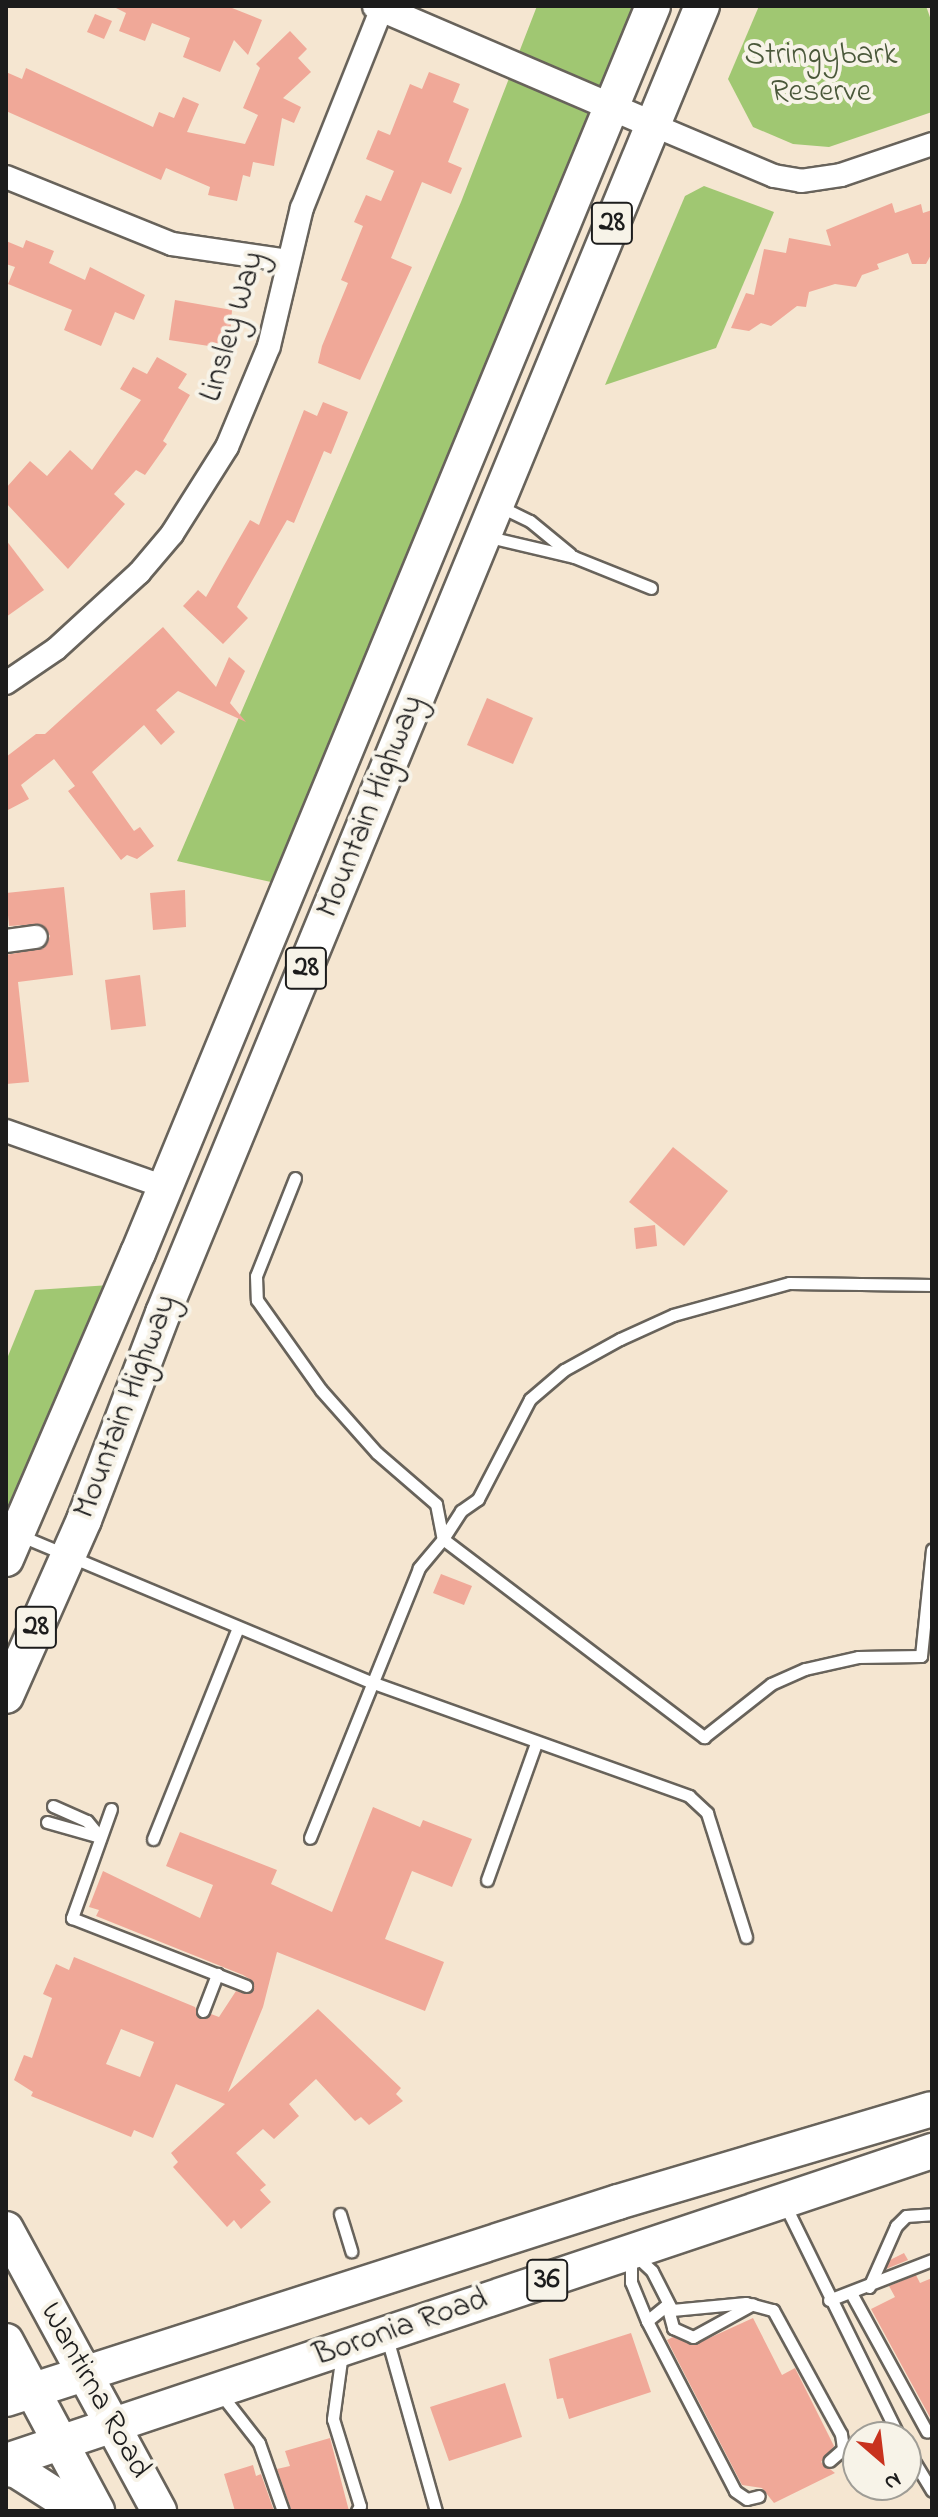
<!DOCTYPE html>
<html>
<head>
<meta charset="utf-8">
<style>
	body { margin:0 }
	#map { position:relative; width:938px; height:2517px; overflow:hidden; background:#f5e6d1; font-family:"Indie Flower",sans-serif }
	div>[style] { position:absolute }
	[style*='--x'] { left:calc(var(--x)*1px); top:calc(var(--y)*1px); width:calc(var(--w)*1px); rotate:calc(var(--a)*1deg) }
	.green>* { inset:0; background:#a0c772 }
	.building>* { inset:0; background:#f0a898 }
	.roads { filter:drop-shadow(2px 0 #68635b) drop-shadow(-2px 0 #68635b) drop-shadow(0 2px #68635b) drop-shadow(0 -2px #68635b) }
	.service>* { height:11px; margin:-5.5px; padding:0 5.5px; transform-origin:5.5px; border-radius:5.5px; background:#fff }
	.minor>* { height:22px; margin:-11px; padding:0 11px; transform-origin:11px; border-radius:11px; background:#fff }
	.tertiary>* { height:26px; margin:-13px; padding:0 13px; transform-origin:13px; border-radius:13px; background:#fff }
	.primary>* { height:34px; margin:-17px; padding:0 17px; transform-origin:17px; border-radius:17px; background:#fff }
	span { translate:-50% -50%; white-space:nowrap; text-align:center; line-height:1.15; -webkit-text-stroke:8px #f7f3e8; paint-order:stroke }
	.shield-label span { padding:2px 6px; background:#f7f3e8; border:2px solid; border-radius:6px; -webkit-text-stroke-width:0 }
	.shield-label { font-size:30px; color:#1c1c1c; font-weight:700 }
	.park-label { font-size:32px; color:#4a583a }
	.street-label { font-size:32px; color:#1c1c1c }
	.frame { position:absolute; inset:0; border:8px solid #1c1c1c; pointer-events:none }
	.north { position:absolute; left:842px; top:2421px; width:80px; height:80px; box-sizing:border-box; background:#f7f3e8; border:2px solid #9f9d96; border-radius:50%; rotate:152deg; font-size:22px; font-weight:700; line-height:32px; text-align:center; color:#1c1c1c }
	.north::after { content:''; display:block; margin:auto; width:28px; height:36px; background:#c8321e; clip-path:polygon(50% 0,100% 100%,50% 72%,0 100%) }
</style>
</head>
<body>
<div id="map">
	<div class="green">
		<i style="clip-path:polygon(537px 6px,651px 6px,289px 886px,177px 861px,461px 202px)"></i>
		<i style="clip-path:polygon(759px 6px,926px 6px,932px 23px,932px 112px,829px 147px,793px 144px,753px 127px,728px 79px)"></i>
		<i style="clip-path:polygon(704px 186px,774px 212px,716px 348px,605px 385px,685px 196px)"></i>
		<i style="clip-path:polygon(125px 1284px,6px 1559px,6px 1361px,35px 1290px)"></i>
	</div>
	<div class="building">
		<i style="clip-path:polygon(112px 6px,227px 6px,262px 20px,248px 55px,234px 40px,220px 72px,183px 57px,190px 38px,152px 23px,145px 41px,119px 31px,126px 13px)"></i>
		<i style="clip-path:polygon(95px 14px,112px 21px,104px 39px,87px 32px)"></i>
		<i style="clip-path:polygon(290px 31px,307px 49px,298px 58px,311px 72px,283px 98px,301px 107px,294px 123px,282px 118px,274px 166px,253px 162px,250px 177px,243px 175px,237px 201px,208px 195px,210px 187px,166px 168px,161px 180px,6px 111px,6px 72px,22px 79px,26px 68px,153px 127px,159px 112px,174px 118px,183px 97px,199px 104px,187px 132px,245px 144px,258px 115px,243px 108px,260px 68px,256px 64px)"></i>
		<i style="clip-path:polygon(429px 72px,460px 84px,453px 102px,469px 109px,448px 162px,462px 168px,451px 194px,422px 182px,391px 258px,412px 267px,360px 380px,318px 363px,322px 346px,348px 283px,341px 280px,363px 226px,354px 222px,366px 195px,381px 201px,394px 171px,366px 159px,378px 130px,390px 135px,410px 84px,422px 89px)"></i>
		<i style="clip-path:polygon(892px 203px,895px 213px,921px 204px,923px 213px,932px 210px,932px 253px,926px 264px,912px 264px,908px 253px,877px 264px,879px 269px,862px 275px,856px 287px,835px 284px,809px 292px,806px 307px,797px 306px,771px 326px,761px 323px,749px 331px,731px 328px,746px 293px,754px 295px,764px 249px,786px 253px,789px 238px,831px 246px,826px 230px)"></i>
		<i style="clip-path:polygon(26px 240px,54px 251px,49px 263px,85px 280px,90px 267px,145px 295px,134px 320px,115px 312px,101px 346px,64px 330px,72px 310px,8px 284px,15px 267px,6px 264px,6px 241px,23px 248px)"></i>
		<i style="clip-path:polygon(175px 300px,232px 310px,229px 349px,169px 340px)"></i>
		<i style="clip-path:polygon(157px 357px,187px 374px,178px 388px,190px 395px,163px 441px,167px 444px,145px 475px,136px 470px,114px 494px,125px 504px,68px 569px,6px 503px,6px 488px,30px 461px,47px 476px,70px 450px,92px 470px,141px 400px,120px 389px,133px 367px,147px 374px)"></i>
		<i style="clip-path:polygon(323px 402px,348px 412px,331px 454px,324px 451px,294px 523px,287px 520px,237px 607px,248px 618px,223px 644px,183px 606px,198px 590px,206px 597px,250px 520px,259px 525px,304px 410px,317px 416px)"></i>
		<i style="clip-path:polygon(6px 540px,44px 590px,6px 617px)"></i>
		<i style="clip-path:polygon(163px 627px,216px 687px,229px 657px,245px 671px,230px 703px,246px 722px,178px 691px,156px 710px,175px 732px,161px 745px,144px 725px,92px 772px,134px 831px,140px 827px,154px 846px,137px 859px,127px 855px,121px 860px,68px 791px,75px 786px,54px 759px,21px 785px,29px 799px,6px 811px,6px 757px,36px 734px,45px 734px)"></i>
		<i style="clip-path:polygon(487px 698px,533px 718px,513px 764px,467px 745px)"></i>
		<i style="clip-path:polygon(64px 887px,73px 975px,18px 982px,29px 1082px,6px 1084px,6px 955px,44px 948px,50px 936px,41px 924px,9px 926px,6px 893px)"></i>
		<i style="clip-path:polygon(185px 890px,186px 927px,153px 930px,150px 893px)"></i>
		<i style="clip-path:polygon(140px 975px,146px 1026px,111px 1030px,105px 980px)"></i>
		<i style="clip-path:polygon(673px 1147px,728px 1191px,684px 1246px,629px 1202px)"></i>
		<i style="clip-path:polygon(655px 1225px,657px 1246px,636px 1249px,634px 1228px)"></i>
		<i style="clip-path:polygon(441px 1574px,472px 1586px,464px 1605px,433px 1593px)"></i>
		<i style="clip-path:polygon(evenodd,373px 1807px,420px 1827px,423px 1820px,472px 1839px,452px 1887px,412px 1871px,385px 1939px,444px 1962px,425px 2011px,277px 1952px,263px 2007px,228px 2092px,318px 2009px,401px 2088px,396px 2094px,403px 2101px,369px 2125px,361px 2117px,355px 2121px,316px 2079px,289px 2104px,299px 2116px,274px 2139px,263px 2129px,236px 2153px,266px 2185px,260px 2190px,271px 2202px,241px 2229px,234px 2220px,227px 2227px,173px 2167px,178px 2162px,171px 2153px,225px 2104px,176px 2084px,153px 2138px,134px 2130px,131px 2137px,31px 2096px,33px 2092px,14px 2080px,24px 2055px,32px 2058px,52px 1998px,43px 1994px,56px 1964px,69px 1970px,74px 1957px,195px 2007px,201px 2019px,211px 2014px,219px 2017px,236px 1991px,246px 1994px,254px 1990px,253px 1981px,243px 1975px,96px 1916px,99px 1910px,89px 1907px,103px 1871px,200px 1918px,213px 1885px,166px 1866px,180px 1832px,277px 1870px,271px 1884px,332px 1912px,373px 1807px,121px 2029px,154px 2042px,140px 2077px,106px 2064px,121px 2029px)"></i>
		<i style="clip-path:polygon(904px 2253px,908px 2260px,886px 2269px,890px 2260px)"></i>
		<i style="clip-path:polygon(916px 2275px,920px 2283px,932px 2278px,932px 2421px,871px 2309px,895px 2297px,889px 2286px)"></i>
		<i style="clip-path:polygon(753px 2318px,782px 2375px,795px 2368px,834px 2446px,821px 2462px,835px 2473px,774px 2503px,762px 2488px,742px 2485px,667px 2340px,673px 2337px,694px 2345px)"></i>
		<i style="clip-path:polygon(631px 2333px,651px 2392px,569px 2419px,563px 2398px,557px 2399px,549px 2359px)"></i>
		<i style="clip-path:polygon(505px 2383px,522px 2437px,449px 2461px,430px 2407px)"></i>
		<i style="clip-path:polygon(330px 2438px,349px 2511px,291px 2509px,277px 2469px,290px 2466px,285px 2451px)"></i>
		<i style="clip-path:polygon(253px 2465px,256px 2476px,261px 2474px,274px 2511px,235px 2511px,224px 2474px)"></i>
	</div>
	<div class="roads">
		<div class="service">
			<i style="--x:499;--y:506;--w:34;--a:26"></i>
			<i style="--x:530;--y:521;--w:52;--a:39.5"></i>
			<i style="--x:489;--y:537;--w:87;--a:13.2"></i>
			<i style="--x:574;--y:557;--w:83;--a:21.9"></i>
			<i style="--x:295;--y:1178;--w:105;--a:111.7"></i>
			<i style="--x:256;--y:1276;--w:24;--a:88"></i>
			<i style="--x:257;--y:1300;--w:110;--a:54.6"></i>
			<i style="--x:321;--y:1390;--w:84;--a:48.4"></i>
			<i style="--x:377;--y:1453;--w:78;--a:40.8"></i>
			<i style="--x:436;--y:1504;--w:36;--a:79"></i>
			<i style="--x:443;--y:1539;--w:38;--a:130"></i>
			<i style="--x:419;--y:1568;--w:291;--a:112"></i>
			<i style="--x:932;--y:1285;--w:143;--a:-179.2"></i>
			<i style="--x:789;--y:1283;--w:120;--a:164.6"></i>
			<i style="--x:673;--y:1315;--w:58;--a:155.6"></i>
			<i style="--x:620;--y:1339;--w:64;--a:151"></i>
			<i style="--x:564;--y:1370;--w:45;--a:139.5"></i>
			<i style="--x:530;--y:1399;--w:113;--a:117.5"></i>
			<i style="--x:478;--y:1499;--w:21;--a:145"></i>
			<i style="--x:461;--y:1511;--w:33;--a:123"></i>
			<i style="--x:443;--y:1539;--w:328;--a:37.2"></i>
			<i style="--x:704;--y:1737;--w:85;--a:-38.3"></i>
			<i style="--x:771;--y:1684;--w:37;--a:-24"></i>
			<i style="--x:805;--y:1669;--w:54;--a:-12.8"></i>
			<i style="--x:858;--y:1657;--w:63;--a:-0.9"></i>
			<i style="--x:921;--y:1656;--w:107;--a:-84.1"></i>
			<i style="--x:19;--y:1535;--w:381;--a:22.7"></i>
			<i style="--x:371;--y:1682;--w:338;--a:19.7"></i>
			<i style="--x:689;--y:1796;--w:25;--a:43"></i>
			<i style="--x:707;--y:1813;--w:130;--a:72.5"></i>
			<i style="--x:53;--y:1806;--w:37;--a:24"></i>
			<i style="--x:87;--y:1821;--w:21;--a:51"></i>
			<i style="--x:111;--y:1809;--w:116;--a:109.7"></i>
			<i style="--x:72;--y:1918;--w:187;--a:21.3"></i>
			<i style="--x:47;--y:1822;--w:55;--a:15.8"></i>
			<i style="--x:153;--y:1839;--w:225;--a:-68.1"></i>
			<i style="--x:487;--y:1880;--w:145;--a:-70.3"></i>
			<i style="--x:203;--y:2011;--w:40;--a:-69"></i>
			<i style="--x:785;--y:2205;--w:258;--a:63.8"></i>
			<i style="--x:340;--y:2214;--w:39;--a:73"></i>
			<i style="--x:635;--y:2255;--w:23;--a:43"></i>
			<i style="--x:652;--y:2271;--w:44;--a:62.9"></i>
			<i style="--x:672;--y:2310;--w:74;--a:-5.4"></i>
			<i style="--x:746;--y:2303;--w:28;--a:15"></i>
			<i style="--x:773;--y:2310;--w:141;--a:61.3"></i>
			<i style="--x:841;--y:2434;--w:15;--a:82"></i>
			<i style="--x:843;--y:2449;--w:18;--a:139"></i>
			<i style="--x:631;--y:2256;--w:26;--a:90"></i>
			<i style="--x:631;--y:2282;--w:42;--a:67.7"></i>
			<i style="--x:647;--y:2321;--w:191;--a:62.6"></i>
			<i style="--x:735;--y:2491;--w:14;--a:34"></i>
			<i style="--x:747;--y:2499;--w:12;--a:-14"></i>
			<i style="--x:869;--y:2287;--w:67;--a:-66.1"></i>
			<i style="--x:896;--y:2226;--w:14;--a:-45"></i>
			<i style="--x:906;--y:2216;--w:26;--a:-4"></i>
			<i style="--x:851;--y:2293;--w:158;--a:61.3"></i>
			<i style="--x:829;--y:2300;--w:110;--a:-21.2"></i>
			<i style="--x:647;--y:2321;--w:26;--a:-39"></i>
			<i style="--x:667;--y:2305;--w:24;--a:75"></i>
			<i style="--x:673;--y:2328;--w:22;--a:24"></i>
			<i style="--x:693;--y:2337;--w:68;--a:-28.8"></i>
			<i style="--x:387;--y:2338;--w:180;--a:74.2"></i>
			<i style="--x:342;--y:2353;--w:67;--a:97.8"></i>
			<i style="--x:333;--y:2419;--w:91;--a:72.8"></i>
			<i style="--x:360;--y:2506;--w:6;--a:121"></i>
			<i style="--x:220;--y:2393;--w:63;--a:52"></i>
			<i style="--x:259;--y:2443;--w:72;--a:70.6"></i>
			<i style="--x:906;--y:2448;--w:50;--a:58.8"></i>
		</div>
		<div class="minor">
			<i style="--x:653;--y:125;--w:131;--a:22.9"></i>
			<i style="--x:774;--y:176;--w:27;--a:10"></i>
			<i style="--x:801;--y:181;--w:40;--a:-8.5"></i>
			<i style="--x:841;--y:175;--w:96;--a:-18.8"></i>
			<i style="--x:6;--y:177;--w:179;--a:22"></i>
			<i style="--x:172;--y:244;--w:117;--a:8.3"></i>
			<i style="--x:6;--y:683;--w:60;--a:-34.2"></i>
			<i style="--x:56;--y:649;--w:113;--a:-42.5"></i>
			<i style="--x:139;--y:573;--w:51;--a:-49.8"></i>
			<i style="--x:172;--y:534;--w:103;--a:-57.7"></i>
			<i style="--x:227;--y:447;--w:109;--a:-67.4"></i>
			<i style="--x:269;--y:346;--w:142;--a:-76.6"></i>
			<i style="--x:302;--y:208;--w:215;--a:-68.2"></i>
			<i style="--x:6;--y:941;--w:30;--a:-8"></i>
			<i style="--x:6;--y:1131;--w:169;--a:19.4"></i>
		</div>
		<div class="tertiary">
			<i style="--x:376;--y:6;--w:301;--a:23.2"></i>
		</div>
		<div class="primary">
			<i style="--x:6;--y:1559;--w:333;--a:-66.7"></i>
			<i style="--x:138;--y:1253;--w:1349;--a:-67.56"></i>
			<i style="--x:6;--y:1696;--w:193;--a:-66.1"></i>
			<i style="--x:84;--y:1520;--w:222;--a:-69.1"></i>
			<i style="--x:163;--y:1313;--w:1414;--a:-67.59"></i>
			<i style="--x:6;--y:2229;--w:321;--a:61.5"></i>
			<i style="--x:6;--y:2341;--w:193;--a:61.8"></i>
			<i style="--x:6;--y:2399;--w:643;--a:-17.84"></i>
			<i style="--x:618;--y:2202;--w:327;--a:-16.5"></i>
			<i style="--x:6;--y:2461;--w:977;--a:-18.51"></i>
			<i style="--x:6;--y:2469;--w:10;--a:6"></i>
			<i style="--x:16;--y:2470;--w:76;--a:32.6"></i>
		</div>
	</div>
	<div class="shield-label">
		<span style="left:612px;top:223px">28</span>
		<span style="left:306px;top:968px">28</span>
		<span style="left:36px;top:1627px">28</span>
		<span style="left:547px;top:2280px">36</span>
	</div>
	<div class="park-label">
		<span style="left:821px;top:75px">Stringybark<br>Reserve</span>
	</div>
	<div class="street-label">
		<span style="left:234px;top:327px;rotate:-73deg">Linsley Way</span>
		<span style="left:372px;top:807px;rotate:-68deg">Mountain Highway</span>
		<span style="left:127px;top:1407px;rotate:-69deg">Mountain Highway</span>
		<span style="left:401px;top:2329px;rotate:-19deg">Boronia Road</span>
		<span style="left:94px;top:2391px;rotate:61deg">Wantirna Road</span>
	</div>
	<div class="frame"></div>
	<div class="north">N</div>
</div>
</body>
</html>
